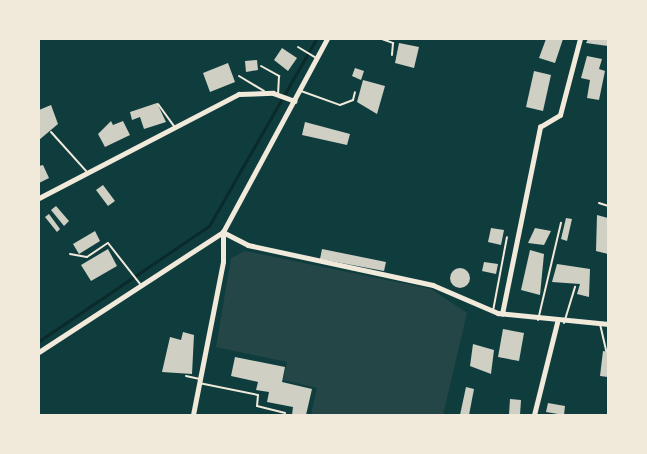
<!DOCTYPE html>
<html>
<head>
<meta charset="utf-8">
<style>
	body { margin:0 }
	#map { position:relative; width:647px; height:454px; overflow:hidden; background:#0f3d3e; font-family:Manrope,sans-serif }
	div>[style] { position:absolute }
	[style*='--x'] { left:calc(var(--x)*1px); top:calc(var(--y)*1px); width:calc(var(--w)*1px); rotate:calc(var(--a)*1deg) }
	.green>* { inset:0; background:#244646 }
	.stream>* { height:3px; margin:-1.5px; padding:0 1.5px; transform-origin:1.5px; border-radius:1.5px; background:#0a2a2b }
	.building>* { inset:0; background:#cfcfc3 }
	.round { border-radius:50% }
	.service>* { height:2px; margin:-1px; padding:0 1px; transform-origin:1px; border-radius:1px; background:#f1e9da }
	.minor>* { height:4.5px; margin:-2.25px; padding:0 2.25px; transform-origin:2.25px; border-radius:2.25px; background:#f1e9da }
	span { translate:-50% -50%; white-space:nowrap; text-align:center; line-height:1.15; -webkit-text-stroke:4.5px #f1e9da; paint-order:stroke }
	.frame { position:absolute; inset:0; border:40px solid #f1e9da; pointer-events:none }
</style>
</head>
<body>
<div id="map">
	<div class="green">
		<i style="clip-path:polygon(245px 251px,431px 289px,467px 313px,443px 415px,311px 415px,317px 388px,283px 380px,287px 362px,216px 347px,231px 258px)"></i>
	</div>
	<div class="stream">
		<i style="--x:39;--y:341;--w:205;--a:-34.1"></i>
		<i style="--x:209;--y:226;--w:215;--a:-60.2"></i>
	</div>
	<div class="building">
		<i style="clip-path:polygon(546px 39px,563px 39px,555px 63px,539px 58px)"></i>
		<i style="clip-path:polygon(588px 39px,608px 39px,608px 46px,586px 43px)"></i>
		<i style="clip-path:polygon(399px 43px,419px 47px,414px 68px,395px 63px)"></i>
		<i style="clip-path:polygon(282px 48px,297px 58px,288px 71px,274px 60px)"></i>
		<i style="clip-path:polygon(587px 56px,602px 59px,599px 69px,605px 71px,599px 100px,587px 98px,590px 80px,581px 78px)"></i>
		<i style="clip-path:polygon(257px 60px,258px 70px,246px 72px,245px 61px)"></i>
		<i style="clip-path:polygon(228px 63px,235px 82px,210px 92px,203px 73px)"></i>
		<i style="clip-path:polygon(355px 68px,364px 71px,361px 80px,352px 76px)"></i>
		<i style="clip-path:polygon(534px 71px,551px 75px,543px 111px,526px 107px)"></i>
		<i style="clip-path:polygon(363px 80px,385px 86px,377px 114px,357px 102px)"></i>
		<i style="clip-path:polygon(157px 103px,166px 122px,144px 129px,140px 117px,132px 120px,130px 112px)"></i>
		<i style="clip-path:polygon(51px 105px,58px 124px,39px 140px,39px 110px)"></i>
		<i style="clip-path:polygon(111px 121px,113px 125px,123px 121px,130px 135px,105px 147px,98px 134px)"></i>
		<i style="clip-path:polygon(305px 122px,350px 134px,347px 145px,302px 135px)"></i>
		<i style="clip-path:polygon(43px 165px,49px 178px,39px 183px,39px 166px)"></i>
		<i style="clip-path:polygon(103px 185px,115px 201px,108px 206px,96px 190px)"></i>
		<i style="clip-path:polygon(56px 206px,69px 221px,64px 226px,51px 210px)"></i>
		<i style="clip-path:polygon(49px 214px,60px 229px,57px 232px,45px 217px)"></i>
		<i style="clip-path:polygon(597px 215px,608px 218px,608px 254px,596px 251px)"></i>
		<i style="clip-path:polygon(566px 218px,572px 219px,567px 241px,561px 239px)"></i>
		<i style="clip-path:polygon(491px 228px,504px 230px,501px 245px,488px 242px)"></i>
		<i style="clip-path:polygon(535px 228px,551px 231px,544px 245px,528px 243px)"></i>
		<i style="clip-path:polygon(95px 231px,100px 241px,79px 254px,73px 244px)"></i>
		<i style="clip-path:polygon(108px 249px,117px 266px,91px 281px,81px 265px)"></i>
		<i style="clip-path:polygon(322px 249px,386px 262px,384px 271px,320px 259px)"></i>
		<i style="clip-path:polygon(530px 250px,544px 254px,540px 295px,521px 290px)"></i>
		<i style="clip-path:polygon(484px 262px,498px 264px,496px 274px,482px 271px)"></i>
		<i style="clip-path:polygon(557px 264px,590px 269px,589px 297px,577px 294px,580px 284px,552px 282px)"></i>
		<i class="round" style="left:450px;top:268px;width:20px;height:20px"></i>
		<i style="clip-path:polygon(503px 329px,524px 333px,519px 361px,498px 357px)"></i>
		<i style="clip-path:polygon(183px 332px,194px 335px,192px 374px,162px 372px,170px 337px,181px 340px)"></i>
		<i style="clip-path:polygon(473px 344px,494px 350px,491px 374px,470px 366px)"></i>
		<i style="clip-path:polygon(603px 351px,608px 352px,608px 377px,600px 376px)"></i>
		<i style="clip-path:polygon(235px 357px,285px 367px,282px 382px,312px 389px,306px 415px,292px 415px,293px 407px,267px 402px,269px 392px,256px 390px,258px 382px,231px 376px)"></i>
		<i style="clip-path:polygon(466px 387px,474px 389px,469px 415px,460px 415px)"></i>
		<i style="clip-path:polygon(510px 399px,521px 400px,520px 415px,509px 415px)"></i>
		<i style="clip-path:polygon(548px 403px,565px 406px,564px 415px,546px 412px)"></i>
	</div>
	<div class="service">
		<i style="--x:382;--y:39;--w:12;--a:20"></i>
		<i style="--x:393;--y:43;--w:12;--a:95"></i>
		<i style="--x:298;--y:47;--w:21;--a:31"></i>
		<i style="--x:261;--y:66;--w:21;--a:29"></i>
		<i style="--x:279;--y:76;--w:17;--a:93"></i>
		<i style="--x:239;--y:76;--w:29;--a:31"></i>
		<i style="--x:301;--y:91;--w:41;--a:19.7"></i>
		<i style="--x:340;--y:105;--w:14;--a:-21"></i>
		<i style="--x:353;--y:100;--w:8;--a:-76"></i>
		<i style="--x:158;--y:104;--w:27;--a:54"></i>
		<i style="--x:51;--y:132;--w:54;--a:48"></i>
		<i style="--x:599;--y:203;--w:9;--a:18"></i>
		<i style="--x:70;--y:254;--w:17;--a:10"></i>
		<i style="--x:87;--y:257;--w:25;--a:-34"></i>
		<i style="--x:108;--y:243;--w:52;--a:52"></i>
		<i style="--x:493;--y:311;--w:75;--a:-79.3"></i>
		<i style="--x:538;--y:320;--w:100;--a:-76.7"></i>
		<i style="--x:564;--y:323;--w:38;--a:-73"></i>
		<i style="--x:600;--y:324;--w:28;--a:77"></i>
		<i style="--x:186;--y:376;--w:14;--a:12"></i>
		<i style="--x:199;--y:383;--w:60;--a:11.5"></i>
		<i style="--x:258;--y:395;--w:11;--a:95"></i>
		<i style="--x:257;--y:406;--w:29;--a:14"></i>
	</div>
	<div class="minor">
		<i style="--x:39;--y:198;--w:225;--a:-27.5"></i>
		<i style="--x:239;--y:94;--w:34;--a:-2"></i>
		<i style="--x:273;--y:93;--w:23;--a:20"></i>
		<i style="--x:502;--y:314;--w:191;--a:-78.5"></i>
		<i style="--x:540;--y:127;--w:23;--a:-31"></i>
		<i style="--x:560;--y:115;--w:79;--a:-75.3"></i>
		<i style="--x:39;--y:352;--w:220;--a:-33.1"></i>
		<i style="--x:223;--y:232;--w:28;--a:27"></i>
		<i style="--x:248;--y:245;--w:189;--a:12.2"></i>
		<i style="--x:433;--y:285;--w:71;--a:23.3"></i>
		<i style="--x:498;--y:313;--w:111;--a:5.7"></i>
		<i style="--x:193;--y:415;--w:156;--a:-78.9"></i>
		<i style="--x:223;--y:262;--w:30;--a:-90"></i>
		<i style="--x:223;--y:232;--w:219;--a:-61.7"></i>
		<i style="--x:534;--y:415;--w:95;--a:-76"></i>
	</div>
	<div class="frame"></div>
</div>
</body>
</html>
